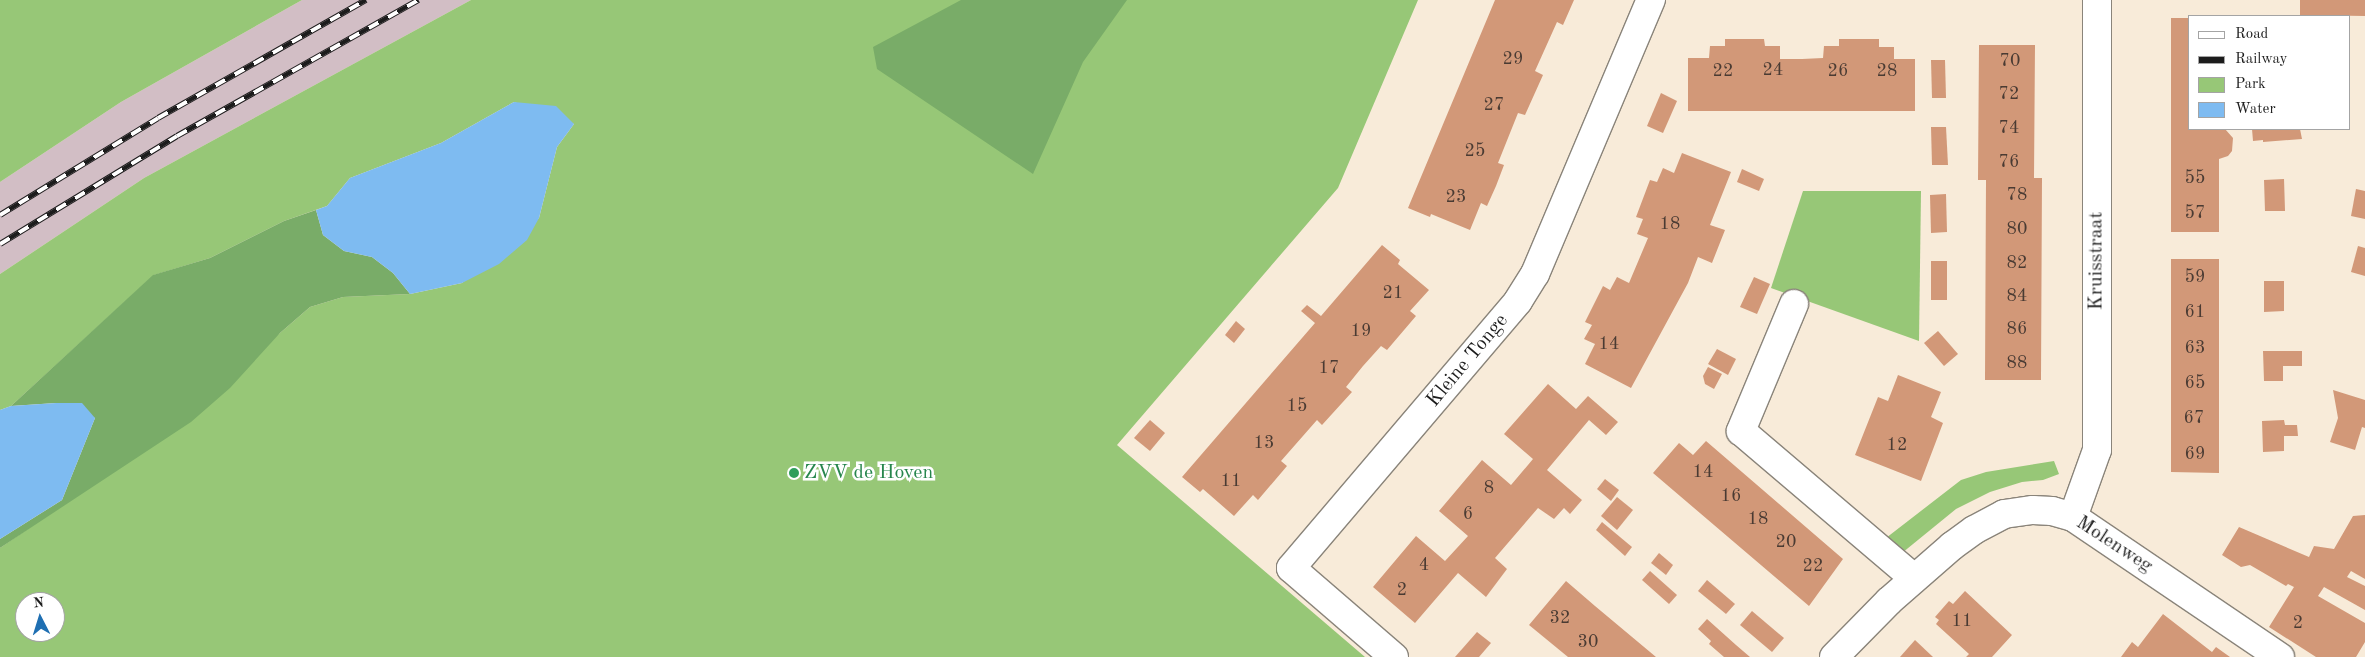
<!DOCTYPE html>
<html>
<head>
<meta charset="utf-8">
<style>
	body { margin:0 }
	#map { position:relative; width:2365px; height:657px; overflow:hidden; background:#f8ebd9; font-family:"Old Standard TT",serif }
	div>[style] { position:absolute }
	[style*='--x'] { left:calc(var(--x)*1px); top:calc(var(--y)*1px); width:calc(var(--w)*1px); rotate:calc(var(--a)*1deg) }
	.industrial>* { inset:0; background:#d2bec5 }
	.green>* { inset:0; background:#97c777 }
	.forest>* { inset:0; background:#79ac68 }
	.water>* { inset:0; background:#7ebbf1 }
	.building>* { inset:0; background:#d29878 }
	.roads { filter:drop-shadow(1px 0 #8a847a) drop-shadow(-1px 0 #8a847a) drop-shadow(0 1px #8a847a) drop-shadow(0 -1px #8a847a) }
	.minor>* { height:28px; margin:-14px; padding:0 14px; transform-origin:14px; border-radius:14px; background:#fff }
	.rail>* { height:5.5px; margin-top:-2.75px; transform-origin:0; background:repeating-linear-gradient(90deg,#fff 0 11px,#1c1c1c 0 22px); box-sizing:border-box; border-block:1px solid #1c1c1c }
	.dots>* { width:14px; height:14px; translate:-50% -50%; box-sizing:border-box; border:2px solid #fff; border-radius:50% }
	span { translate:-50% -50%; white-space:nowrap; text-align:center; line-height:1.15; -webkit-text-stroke:5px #fff; paint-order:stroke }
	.number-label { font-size:18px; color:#4a3b33 }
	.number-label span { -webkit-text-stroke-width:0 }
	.street-label { font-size:20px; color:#1c1c1c }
	.leisure-label { font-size:20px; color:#27864d }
	.left { translate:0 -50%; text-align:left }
	.legend { position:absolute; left:2188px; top:15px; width:162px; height:115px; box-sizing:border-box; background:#fff; border:1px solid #a4a4a4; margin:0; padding:6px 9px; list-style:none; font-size:15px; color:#1c1c1c }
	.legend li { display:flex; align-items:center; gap:10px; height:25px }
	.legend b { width:25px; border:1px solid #a4a4a4 }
	.north { position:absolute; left:15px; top:592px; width:50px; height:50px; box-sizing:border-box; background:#fff; border:1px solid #a4a4a4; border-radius:50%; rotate:355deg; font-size:14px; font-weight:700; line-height:20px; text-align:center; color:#1c1c1c }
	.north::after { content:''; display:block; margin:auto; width:18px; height:22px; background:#1f6fb2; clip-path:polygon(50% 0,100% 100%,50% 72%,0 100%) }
</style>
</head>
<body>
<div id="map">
	<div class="industrial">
		<i style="clip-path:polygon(302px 0,471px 0,144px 178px,0 274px,0 182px,121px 102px)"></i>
	</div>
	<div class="green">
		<i style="clip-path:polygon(0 0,302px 0,121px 102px,0 182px)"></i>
		<i style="clip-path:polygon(evenodd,471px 0,1418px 0,1338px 188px,1117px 445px,1365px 657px,0 657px,0 548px,35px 524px,280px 333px,310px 307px,343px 297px,410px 294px,462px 283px,539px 218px,557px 147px,574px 124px,514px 102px,441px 143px,350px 178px,327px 206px,284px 221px,210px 258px,154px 275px,11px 406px,0 410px,0 274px,144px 178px,471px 0,25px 602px,55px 602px,55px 632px,25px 632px,25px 602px)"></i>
		<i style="clip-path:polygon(1803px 191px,1921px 191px,1919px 341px,1771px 288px)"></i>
		<i style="clip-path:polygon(2054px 461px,2059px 474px,2043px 480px,2022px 482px,1990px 492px,1956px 509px,1902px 553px,1886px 538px,1961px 480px,1986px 472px)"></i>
	</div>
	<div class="forest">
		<i style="clip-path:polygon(961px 0,1127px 0,1083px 62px,1033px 174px,877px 69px,873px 47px)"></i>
		<i style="clip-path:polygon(316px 210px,323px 235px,344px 251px,372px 257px,393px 273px,410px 294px,343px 297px,310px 307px,280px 333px,230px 388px,191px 422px,0 548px,0 539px,62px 500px,95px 418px,56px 403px,11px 406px,153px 275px,210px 258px,284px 221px)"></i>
	</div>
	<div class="water">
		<i style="clip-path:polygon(514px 102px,556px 106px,574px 124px,557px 147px,539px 218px,527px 240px,499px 264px,462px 283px,410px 294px,393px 273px,372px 257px,344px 251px,323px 235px,316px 210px,327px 206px,350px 178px,441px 143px)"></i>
		<i style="clip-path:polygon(56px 403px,82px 403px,95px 418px,62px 500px,0 539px,0 410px,11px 406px)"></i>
	</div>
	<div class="building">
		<i style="clip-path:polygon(1495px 0,1574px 0,1563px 25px,1557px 22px,1535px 71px,1543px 75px,1525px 115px,1518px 113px,1498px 163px,1504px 165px,1496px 186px,1487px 206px,1481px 203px,1470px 230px,1431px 214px,1430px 217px,1408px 208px)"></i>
		<i style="clip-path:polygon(2300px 0,2365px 0,2365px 16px,2300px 15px)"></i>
		<i style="clip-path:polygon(2171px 18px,2189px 18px,2189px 129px,2225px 129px,2233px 138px,2232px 151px,2228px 156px,2219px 159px,2219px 232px,2171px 232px)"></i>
		<i style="clip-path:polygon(1725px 39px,1764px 39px,1765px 46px,1780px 46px,1780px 59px,1802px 59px,1823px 58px,1824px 46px,1839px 46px,1839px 39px,1879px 39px,1879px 47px,1894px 47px,1894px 59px,1915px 59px,1915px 111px,1688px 111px,1688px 58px,1709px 58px,1710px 46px,1725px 46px)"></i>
		<i style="clip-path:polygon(1979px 45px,2035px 45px,2034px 178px,2042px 178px,2041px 380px,1985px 380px,1986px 180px,1978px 180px,1978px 178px)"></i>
		<i style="clip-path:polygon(1931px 60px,1945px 60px,1946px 98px,1932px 98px)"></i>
		<i style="clip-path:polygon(1661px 93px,1677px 101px,1663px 133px,1647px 126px)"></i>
		<i style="clip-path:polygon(1931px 127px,1946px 127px,1948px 165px,1932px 165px)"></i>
		<i style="clip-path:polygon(2252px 129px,2300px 129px,2302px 139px,2263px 142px,2263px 140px,2253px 141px)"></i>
		<i style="clip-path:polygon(1682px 153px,1731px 172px,1710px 225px,1725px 230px,1712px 263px,1698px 257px,1688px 283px,1631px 388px,1585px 364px,1595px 344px,1584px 339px,1592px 325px,1585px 322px,1603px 286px,1610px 290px,1617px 277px,1629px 283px,1648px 238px,1637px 234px,1643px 219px,1636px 217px,1650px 180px,1657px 182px,1663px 168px,1674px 173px)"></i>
		<i style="clip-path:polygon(1742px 169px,1764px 179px,1759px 191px,1737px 182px)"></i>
		<i style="clip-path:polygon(2284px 179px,2285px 211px,2265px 211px,2264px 180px)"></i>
		<i style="clip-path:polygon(2356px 189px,2365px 191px,2365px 219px,2351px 216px)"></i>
		<i style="clip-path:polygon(1946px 194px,1947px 232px,1931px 233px,1930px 195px)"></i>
		<i style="clip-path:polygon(1382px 245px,1400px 260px,1398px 264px,1429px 290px,1410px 311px,1416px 316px,1387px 350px,1381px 346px,1363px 366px,1346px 387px,1352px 392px,1322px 425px,1317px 420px,1281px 461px,1287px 466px,1258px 500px,1253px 495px,1234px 516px,1203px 489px,1200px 492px,1182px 477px,1315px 323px,1301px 311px,1307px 305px,1321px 316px)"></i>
		<i style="clip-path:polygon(2358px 246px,2365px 248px,2365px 276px,2351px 272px)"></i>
		<i style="clip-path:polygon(2171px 259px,2219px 259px,2219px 473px,2171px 472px)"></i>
		<i style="clip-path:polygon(1931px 261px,1947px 261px,1947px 300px,1931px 300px)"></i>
		<i style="clip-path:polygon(1754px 277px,1770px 284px,1757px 314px,1740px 307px)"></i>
		<i style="clip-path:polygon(2264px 281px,2284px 281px,2284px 311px,2264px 312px)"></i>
		<i style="clip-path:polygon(1236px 321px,1245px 329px,1234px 343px,1225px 335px)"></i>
		<i style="clip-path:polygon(1938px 331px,1958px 354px,1944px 366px,1924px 343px)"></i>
		<i style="clip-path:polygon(1717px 349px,1736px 359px,1728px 375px,1708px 364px)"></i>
		<i style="clip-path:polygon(2263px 351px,2302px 351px,2302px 366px,2283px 366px,2283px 381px,2264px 381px)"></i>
		<i style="clip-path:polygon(1708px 367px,1722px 374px,1714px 389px,1705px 384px,1703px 376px)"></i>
		<i style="clip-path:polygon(1898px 375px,1941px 392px,1931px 417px,1943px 423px,1921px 481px,1855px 455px,1878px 397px,1888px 401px)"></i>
		<i style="clip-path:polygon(1548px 384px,1576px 409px,1588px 396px,1618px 422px,1606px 435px,1589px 420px,1547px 470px,1582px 500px,1570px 514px,1564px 508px,1554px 519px,1538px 508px,1495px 558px,1507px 569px,1486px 597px,1458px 573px,1415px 623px,1373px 587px,1416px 536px,1445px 561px,1468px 536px,1439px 511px,1482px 460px,1511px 485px,1533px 459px,1504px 434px)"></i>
		<i style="clip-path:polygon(2333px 390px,2365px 400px,2365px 428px,2362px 427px,2355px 450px,2330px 442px,2338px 418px)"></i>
		<i style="clip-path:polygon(1150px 420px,1165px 433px,1150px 451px,1134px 438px)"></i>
		<i style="clip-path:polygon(2284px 420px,2285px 425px,2297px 425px,2298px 436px,2284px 436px,2284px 451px,2263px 452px,2262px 421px)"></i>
		<i style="clip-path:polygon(1706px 441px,1843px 559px,1809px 606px,1653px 473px,1679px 443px,1693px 455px)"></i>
		<i style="clip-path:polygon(1605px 479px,1619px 490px,1611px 501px,1597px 489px)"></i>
		<i style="clip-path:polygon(1617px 497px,1633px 510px,1617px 530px,1601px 516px)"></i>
		<i style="clip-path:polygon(2365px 515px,2365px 579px,2351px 571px,2347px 577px,2365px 586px,2365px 610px,2324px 587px,2318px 596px,2365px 623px,2365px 642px,2356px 657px,2316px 657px,2269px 627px,2294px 587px,2288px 584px,2286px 586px,2250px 565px,2241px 567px,2222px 555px,2239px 527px,2309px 557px,2314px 546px,2334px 549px,2353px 516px)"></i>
		<i style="clip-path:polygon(1602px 522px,1632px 547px,1625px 556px,1596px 530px)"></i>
		<i style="clip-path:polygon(1659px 553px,1673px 565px,1666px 575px,1651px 563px)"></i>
		<i style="clip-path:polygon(1650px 571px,1677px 595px,1669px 604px,1642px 580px)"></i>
		<i style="clip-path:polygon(1707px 580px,1735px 604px,1726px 614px,1698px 591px)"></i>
		<i style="clip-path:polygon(1566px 581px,1595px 606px,1656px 657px,1568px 657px,1529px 625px)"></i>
		<i style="clip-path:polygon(1965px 591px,2012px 635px,1992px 657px,1966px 657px,1969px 654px,1936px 624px,1939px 620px,1935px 617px,1949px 601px,1953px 604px)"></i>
		<i style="clip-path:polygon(1752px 611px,1784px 638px,1772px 652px,1740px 625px)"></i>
		<i style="clip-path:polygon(2163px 614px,2212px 652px,2216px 647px,2230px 657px,2121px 657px,2132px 642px,2138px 647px)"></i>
		<i style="clip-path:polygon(1707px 619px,1736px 645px,1750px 657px,1724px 657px,1709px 644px,1711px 641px,1698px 629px)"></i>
		<i style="clip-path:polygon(1477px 632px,1491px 643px,1479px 657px,1455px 657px)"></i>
		<i style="clip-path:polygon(1915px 640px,1933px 657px,1900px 657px)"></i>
	</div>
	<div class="roads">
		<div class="minor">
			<i style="--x:1794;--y:304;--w:138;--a:112.7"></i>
			<i style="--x:1741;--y:431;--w:227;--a:40.4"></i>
			<i style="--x:2073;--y:517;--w:71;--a:-70.3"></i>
			<i style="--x:2097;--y:450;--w:450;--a:-90"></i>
			<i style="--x:1394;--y:657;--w:136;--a:-139.2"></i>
			<i style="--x:1291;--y:568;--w:350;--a:-49.6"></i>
			<i style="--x:1518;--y:301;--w:32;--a:-58"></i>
			<i style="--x:1535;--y:274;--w:298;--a:-67.1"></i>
			<i style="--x:1834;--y:657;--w:78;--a:-45.5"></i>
			<i style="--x:1889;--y:601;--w:84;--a:-41.1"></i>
			<i style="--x:1952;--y:546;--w:27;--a:-36"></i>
			<i style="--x:1974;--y:530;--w:34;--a:-28"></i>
			<i style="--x:2004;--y:514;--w:29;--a:-8"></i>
			<i style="--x:2033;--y:510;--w:19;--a:3"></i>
			<i style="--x:2052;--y:511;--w:22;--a:16"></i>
			<i style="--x:2073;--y:517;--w:250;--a:34.1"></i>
		</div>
	</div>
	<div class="rail">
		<i style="--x:0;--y:215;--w:185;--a:-31.5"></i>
		<i style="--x:158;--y:118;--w:239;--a:-29.6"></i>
		<i style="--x:0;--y:244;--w:207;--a:-31.4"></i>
		<i style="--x:177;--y:136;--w:277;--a:-29.4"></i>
	</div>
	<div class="dots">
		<i style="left:794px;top:473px;background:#2e9e5b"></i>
	</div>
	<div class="number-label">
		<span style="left:1513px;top:59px">29</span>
		<span style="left:2010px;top:61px">70</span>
		<span style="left:1773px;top:70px">24</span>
		<span style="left:1723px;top:71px">22</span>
		<span style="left:1838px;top:71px">26</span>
		<span style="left:1887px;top:71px">28</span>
		<span style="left:2009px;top:94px">72</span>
		<span style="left:1494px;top:105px">27</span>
		<span style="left:2009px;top:128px">74</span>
		<span style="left:1475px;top:151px">25</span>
		<span style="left:2009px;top:162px">76</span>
		<span style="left:2195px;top:178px">55</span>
		<span style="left:2017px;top:195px">78</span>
		<span style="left:1456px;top:197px">23</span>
		<span style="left:2195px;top:213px">57</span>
		<span style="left:1670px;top:224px">18</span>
		<span style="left:2017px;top:229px">80</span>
		<span style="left:2017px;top:263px">82</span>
		<span style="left:2195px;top:277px">59</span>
		<span style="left:1393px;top:293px">21</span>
		<span style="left:2017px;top:296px">84</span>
		<span style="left:2195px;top:312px">61</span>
		<span style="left:2017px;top:329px">86</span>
		<span style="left:1361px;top:331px">19</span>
		<span style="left:1609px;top:344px">14</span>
		<span style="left:2195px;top:348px">63</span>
		<span style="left:2017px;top:363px">88</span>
		<span style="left:1329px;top:368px">17</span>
		<span style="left:2195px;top:383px">65</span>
		<span style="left:1297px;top:406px">15</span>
		<span style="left:2194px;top:418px">67</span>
		<span style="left:1264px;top:443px">13</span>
		<span style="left:1897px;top:445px">12</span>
		<span style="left:2195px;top:454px">69</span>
		<span style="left:1703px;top:472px">14</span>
		<span style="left:1231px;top:481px">11</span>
		<span style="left:1489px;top:488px">8</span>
		<span style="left:1731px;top:496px">16</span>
		<span style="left:1468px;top:514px">6</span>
		<span style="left:1758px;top:519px">18</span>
		<span style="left:1786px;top:542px">20</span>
		<span style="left:1424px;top:565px">4</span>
		<span style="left:1813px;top:566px">22</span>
		<span style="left:1402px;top:590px">2</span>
		<span style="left:1560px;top:618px">32</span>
		<span style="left:1962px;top:621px">11</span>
		<span style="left:2298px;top:623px">2</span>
		<span style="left:1588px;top:642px">30</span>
	</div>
	<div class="street-label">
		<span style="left:2097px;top:261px;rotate:-90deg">Kruisstraat</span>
		<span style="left:1468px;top:361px;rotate:-50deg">Kleine Tonge</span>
		<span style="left:2114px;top:545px;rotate:33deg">Molenweg</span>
	</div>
	<div class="leisure-label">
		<span class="left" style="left:804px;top:473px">ZVV de Hoven</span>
	</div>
	<ul class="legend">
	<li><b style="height:6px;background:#fff"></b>Road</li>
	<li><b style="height:6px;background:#1c1c1c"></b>Railway</li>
	<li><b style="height:14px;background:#97c777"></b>Park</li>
	<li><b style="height:14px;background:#7ebbf1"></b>Water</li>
	</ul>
	<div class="north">N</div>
</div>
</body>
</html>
